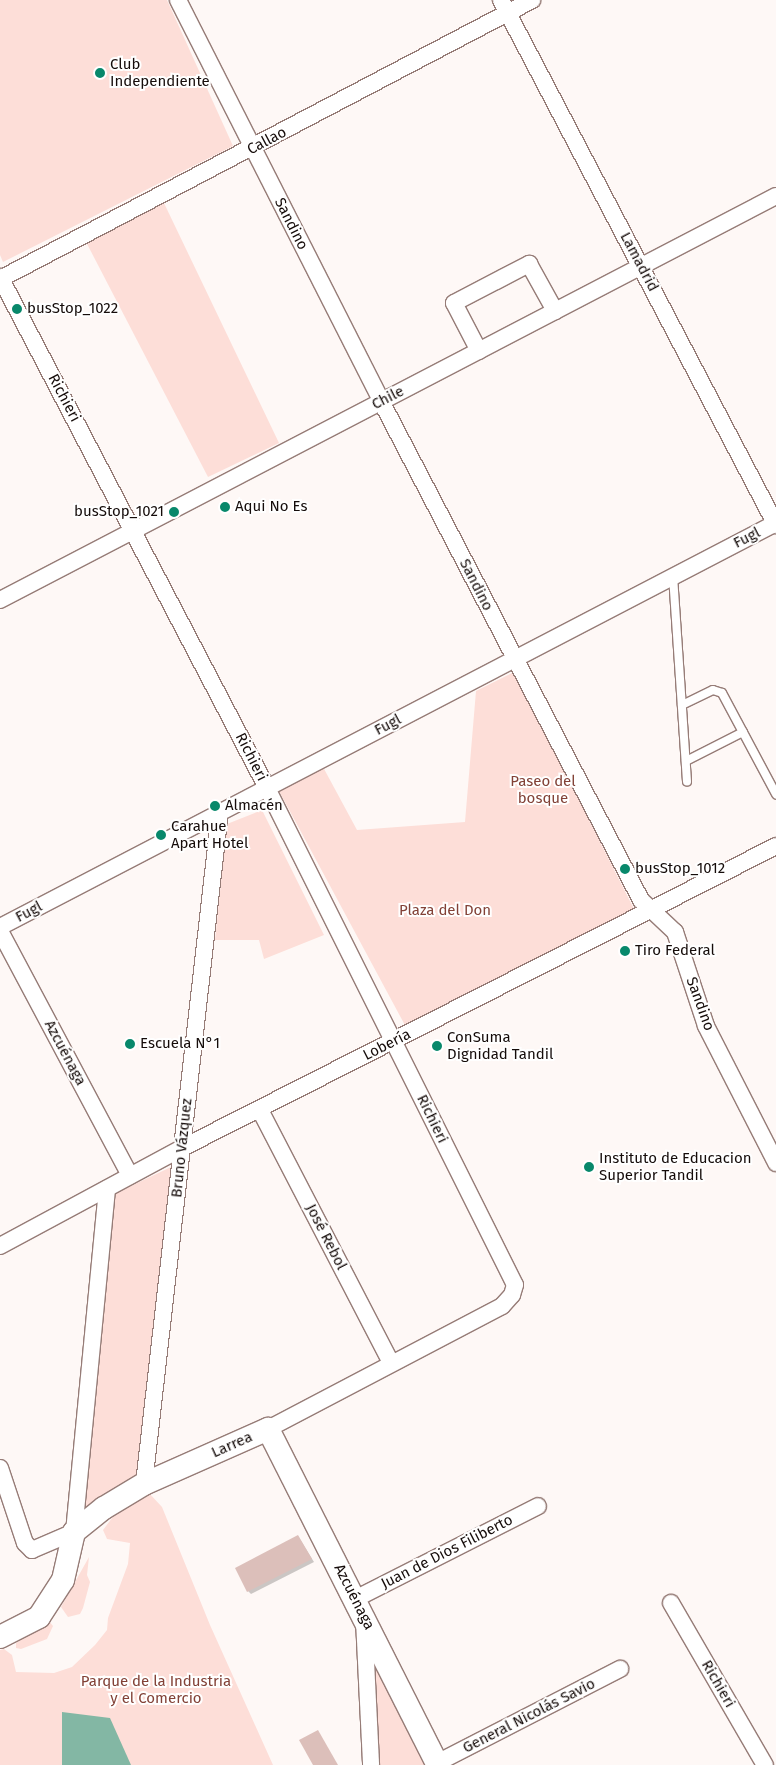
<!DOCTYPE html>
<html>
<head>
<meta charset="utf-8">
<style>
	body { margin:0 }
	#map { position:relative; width:776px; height:1765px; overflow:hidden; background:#fef8f6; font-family:"Fira Sans",sans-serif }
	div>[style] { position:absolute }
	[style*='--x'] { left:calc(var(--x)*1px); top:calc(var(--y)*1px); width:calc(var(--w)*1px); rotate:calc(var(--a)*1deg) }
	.green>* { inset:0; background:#fdded8 }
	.water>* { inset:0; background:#83b7a4 }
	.shadow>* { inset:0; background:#0003 }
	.building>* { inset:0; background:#dcbfba }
	.roads { filter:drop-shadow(1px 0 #967c77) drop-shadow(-1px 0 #967c77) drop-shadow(0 1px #967c77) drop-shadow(0 -1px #967c77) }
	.lane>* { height:8px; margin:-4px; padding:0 4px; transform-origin:4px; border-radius:4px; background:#fff }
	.street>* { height:16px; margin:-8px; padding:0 8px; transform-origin:8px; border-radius:8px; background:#fff }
	.secondary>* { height:22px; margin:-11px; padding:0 11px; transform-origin:11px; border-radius:11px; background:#fff }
	.dots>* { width:14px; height:14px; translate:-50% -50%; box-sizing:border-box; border:2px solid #fff; border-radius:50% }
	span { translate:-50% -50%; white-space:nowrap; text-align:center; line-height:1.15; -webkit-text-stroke:4px #fff; paint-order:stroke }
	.poi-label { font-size:15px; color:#150c0a }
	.left { translate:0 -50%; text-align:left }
	.right { translate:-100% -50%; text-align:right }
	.street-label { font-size:15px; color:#150c0a }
	.park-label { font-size:15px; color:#824136 }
</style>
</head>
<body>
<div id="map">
	<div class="green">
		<i style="clip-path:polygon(0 0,167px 0,233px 146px,3px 262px,0 255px)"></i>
		<i style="clip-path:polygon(163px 201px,279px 443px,208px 477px,85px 240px)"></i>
		<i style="clip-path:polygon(514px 672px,635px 911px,407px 1029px,279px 791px,323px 767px,357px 830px,465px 822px,476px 691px)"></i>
		<i style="clip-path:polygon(262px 810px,324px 935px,264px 959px,259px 940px,215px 940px,227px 824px)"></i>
		<i style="clip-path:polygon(171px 1167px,139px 1481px,85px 1508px,114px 1194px)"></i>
		<i style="clip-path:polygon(148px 1492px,162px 1507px,210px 1625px,273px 1765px,0 1765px,0 1650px,4px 1649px,12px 1655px,16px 1672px,54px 1673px,72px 1667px,95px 1645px,107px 1630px,108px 1618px,128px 1564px,130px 1543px,107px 1539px,103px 1530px,115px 1514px)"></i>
		<i style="clip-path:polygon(89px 1557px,87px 1575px,90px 1582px,83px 1608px,80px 1614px,68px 1617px,61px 1607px)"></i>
		<i style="clip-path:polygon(49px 1621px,53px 1626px,47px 1639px,21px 1649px,16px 1648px,16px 1643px)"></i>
		<i style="clip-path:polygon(367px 1642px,429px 1765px,376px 1765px)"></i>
	</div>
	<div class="water">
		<i style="clip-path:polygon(62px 1712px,110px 1718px,131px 1765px,62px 1765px)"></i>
	</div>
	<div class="shadow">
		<i style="clip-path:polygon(298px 1536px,314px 1562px,251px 1594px,248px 1591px)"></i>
	</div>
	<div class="building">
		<i style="clip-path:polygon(298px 1535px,312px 1559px,247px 1592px,235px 1568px)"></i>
		<i style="clip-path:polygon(318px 1730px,338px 1765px,313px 1765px,299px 1740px)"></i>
	</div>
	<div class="roads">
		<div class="lane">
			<i style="--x:673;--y:576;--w:206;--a:86.1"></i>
			<i style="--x:682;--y:705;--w:34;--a:-26"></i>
			<i style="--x:713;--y:690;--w:9;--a:18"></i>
			<i style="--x:722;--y:693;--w:115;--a:61.9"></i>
			<i style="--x:686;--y:761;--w:64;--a:-27"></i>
		</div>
		<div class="street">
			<i style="--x:178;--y:0;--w:449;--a:63.1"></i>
			<i style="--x:381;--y:401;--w:563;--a:62.48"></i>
			<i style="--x:641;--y:900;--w:47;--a:43.3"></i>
			<i style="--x:675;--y:932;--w:99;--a:71.7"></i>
			<i style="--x:706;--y:1026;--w:154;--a:62.9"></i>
			<i style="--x:501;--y:0;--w:593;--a:62.35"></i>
			<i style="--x:0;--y:277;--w:577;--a:62.41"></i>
			<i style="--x:267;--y:788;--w:555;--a:63.48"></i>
			<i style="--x:515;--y:1285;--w:10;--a:107"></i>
			<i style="--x:512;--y:1295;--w:15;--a:132"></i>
			<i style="--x:502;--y:1306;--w:264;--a:152.3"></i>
			<i style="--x:0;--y:279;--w:601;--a:-27.67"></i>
			<i style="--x:479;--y:351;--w:54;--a:-117.5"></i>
			<i style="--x:454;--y:303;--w:85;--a:-27.5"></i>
			<i style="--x:529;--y:264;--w:54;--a:61"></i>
			<i style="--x:0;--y:600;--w:875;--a:-27.5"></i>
			<i style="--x:0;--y:927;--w:875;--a:-27.5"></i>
			<i style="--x:0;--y:931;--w:277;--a:62"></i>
			<i style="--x:260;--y:1110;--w:285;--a:62.6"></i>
			<i style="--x:0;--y:1246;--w:207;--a:-28.3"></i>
			<i style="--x:182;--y:1148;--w:666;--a:-26.95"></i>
			<i style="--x:0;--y:1468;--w:79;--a:71.6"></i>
			<i style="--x:25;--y:1543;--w:10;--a:45"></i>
			<i style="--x:32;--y:1550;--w:46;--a:-23.2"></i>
			<i style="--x:74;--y:1532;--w:345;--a:-84.5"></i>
			<i style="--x:144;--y:1484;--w:676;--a:-83.55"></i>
			<i style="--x:355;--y:1599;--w:205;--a:-26.9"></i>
			<i style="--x:671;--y:1603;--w:187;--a:59.9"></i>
			<i style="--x:364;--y:1620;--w:145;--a:87.2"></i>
			<i style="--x:437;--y:1763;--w:206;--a:-27.2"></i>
		</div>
		<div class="secondary">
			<i style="--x:0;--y:1637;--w:44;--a:-27.1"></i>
			<i style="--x:39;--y:1617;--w:44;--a:-57"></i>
			<i style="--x:63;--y:1580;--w:49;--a:-77.1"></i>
			<i style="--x:74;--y:1532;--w:38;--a:-39"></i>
			<i style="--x:104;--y:1508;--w:47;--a:-31"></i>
			<i style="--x:144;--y:1484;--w:136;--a:-23.9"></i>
			<i style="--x:268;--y:1429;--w:377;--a:63.2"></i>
		</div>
	</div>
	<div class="dots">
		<i style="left:100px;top:73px;background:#08886b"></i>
		<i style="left:17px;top:309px;background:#08886b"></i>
		<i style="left:225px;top:507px;background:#08886b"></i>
		<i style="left:174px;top:512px;background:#08886b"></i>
		<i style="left:215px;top:806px;background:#08886b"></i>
		<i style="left:161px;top:835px;background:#08886b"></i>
		<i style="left:625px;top:869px;background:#08886b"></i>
		<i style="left:625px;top:951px;background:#08886b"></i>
		<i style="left:130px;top:1044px;background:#08886b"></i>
		<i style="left:437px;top:1046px;background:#08886b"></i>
		<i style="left:589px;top:1167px;background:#08886b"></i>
	</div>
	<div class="poi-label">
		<span class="left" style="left:110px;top:73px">Club<br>Independiente</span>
		<span class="left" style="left:27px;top:309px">busStop_1022</span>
		<span class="left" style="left:235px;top:507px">Aqui No Es</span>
		<span class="right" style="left:164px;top:512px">busStop_1021</span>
		<span class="left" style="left:225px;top:806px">Almacén</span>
		<span class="left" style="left:171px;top:835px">Carahue<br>Apart Hotel</span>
		<span class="left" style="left:635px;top:869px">busStop_1012</span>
		<span class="left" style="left:635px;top:951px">Tiro Federal</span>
		<span class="left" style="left:447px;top:1046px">ConSuma<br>Dignidad Tandil</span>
		<span class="left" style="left:140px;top:1044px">Escuela N°1</span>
		<span class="left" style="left:599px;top:1167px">Instituto de Educacion<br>Superior Tandil</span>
	</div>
	<div class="street-label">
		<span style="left:267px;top:141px;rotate:-28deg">Callao</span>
		<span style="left:291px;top:224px;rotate:63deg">Sandino</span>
		<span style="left:639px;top:262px;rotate:62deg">Lamadrid</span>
		<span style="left:64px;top:398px;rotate:62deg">Richieri</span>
		<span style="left:388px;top:398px;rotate:-27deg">Chile</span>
		<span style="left:747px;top:538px;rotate:-27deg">Fugl</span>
		<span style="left:476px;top:585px;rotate:63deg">Sandino</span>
		<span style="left:388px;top:725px;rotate:-28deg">Fugl</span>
		<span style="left:251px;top:757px;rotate:63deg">Richieri</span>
		<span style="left:29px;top:912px;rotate:-28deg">Fugl</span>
		<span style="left:700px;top:1004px;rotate:70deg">Sandino</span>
		<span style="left:387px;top:1045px;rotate:-27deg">Lobería</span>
		<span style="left:65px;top:1053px;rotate:62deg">Azcuénaga</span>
		<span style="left:432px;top:1119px;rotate:64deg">Richieri</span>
		<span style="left:182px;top:1148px;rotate:-84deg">Bruno Vázquez</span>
		<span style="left:326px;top:1237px;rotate:63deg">José Rebol</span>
		<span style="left:232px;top:1445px;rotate:-24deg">Larrea</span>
		<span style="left:447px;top:1552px;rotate:-27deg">Juan de Dios Filiberto</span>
		<span style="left:354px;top:1597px;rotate:63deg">Azcuénaga</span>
		<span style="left:718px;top:1684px;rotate:60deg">Richieri</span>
		<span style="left:529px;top:1716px;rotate:-27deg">General Nicolás Savio</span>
	</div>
	<div class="park-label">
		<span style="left:543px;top:790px">Paseo del<br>bosque</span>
		<span style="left:445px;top:911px">Plaza del Don</span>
		<span style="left:156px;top:1690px">Parque de la Industria<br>y el Comercio</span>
	</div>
</div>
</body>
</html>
